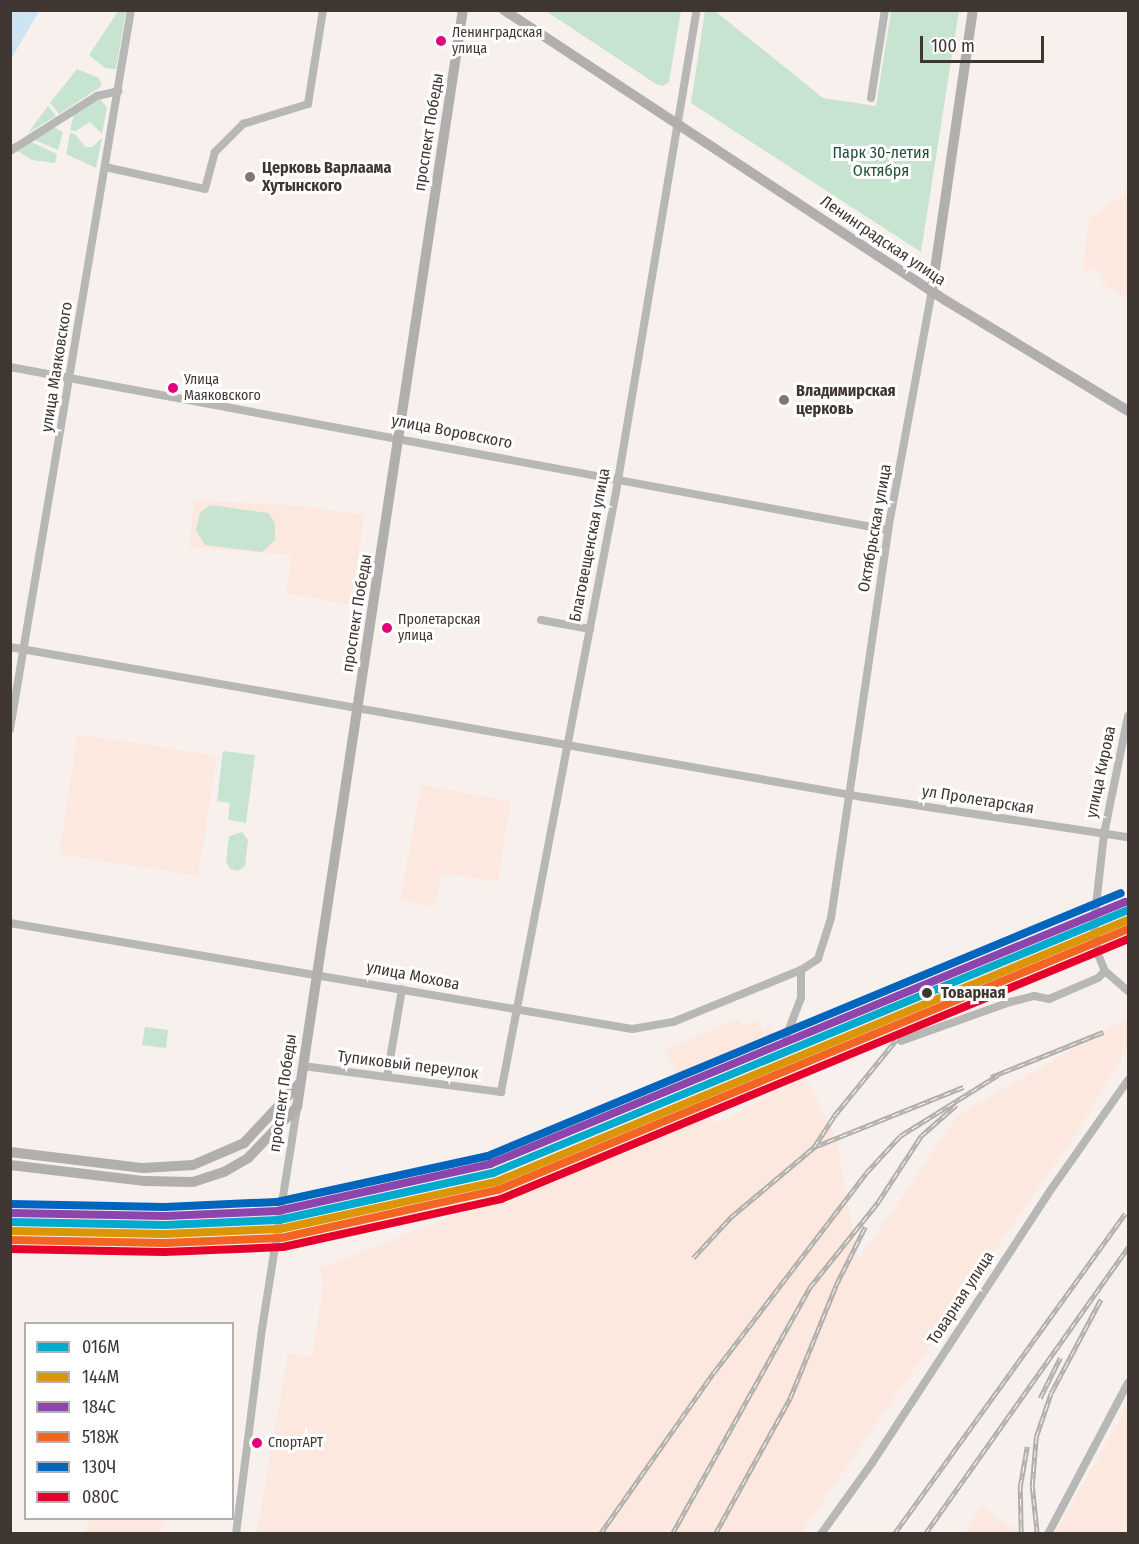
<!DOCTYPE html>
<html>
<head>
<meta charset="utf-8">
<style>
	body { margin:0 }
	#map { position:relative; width:1139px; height:1544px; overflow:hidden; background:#f8f0ed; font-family:"Fira Sans Condensed",sans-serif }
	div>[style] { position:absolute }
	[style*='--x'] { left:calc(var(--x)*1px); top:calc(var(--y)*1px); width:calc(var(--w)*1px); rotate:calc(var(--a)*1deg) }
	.built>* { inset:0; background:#fce8de }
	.green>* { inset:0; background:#c6e4d0 }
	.water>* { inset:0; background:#cce3f2 }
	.minor>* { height:8px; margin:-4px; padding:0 4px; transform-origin:4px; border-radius:4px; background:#b7b7b6 }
	.major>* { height:10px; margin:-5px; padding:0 5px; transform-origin:5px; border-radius:5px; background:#b0afae }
	.rail>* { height:4.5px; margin-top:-2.25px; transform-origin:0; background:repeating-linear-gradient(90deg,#fff 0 7px,#b1afac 0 14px); box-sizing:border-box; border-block:2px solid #b1afac }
	.rail-1>* { height:8px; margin:-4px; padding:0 4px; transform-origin:4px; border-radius:4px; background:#00a9ce }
	.rail-2>* { height:8px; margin:-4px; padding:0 4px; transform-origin:4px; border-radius:4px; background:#db9508 }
	.rail-3>* { height:8px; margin:-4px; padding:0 4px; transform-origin:4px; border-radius:4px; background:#8e44ad }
	.rail-4>* { height:8px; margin:-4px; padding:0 4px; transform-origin:4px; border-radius:4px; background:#f26522 }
	.rail-5>* { height:8px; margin:-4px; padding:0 4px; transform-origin:4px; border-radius:4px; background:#0065bd }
	.rail-6>* { height:8px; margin:-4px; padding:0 4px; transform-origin:4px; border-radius:4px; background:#e4002b }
	.dots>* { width:16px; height:16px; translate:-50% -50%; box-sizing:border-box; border:3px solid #fff; border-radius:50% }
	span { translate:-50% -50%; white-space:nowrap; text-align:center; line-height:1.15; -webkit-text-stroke:6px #fff; paint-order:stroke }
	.bus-label { font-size:14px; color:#3f3632 }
	.left { translate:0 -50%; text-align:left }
	.street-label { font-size:16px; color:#3f3632 }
	.park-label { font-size:16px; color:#234f3a }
	.poi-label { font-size:16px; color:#3f3632; font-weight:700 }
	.stop-label { font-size:16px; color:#3f3632; font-weight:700 }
	.frame { position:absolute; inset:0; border:12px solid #3f3632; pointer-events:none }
	.legend { position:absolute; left:24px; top:1322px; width:210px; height:198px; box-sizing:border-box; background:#fff; border:2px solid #b2afad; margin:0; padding:8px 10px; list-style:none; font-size:18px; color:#3f3632 }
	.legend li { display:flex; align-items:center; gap:12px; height:30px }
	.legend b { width:30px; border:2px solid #b2afad }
	.scale { position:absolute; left:920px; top:36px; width:124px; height:27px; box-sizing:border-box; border:3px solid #3f3632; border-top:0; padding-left:8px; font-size:18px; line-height:21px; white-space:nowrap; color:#3f3632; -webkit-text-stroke:4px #fff; paint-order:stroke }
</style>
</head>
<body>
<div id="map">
	<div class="built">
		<i style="clip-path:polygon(1128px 182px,1128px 296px,1117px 294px,1100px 281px,1103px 275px,1090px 266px,1086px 272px,1083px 269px,1089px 218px,1124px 195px)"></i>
		<i style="clip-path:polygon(194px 500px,303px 506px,364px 515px,351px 605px,286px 593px,292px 555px,189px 547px)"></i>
		<i style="clip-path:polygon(78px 734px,217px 756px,198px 876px,59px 854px)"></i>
		<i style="clip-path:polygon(421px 785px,510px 801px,498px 882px,442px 873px,434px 907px,401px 898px)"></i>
		<i style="clip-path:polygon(1128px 1017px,1128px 1047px,1077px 1132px,801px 1533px,257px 1533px,288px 1354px,312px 1357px,324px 1281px,319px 1269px,623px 1149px,696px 1111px,718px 1123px,805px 1076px,836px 1138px,858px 1261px,957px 1116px)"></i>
		<i style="clip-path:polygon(738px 1019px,742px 1026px,758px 1019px,762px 1029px,770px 1026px,773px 1034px,676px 1075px,665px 1050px)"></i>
		<i style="clip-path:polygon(1128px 1401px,1128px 1533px,1055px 1533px,1117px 1425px)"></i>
		<i style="clip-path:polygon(981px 1506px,1021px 1533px,965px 1533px)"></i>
		<i style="clip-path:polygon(89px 1519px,89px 1518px,165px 1519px,160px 1533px,85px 1533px)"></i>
	</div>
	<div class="green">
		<i style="clip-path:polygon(119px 10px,126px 11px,116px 69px,105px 68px,89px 55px)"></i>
		<i style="clip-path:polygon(546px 11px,681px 11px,669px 82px,663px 86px,656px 84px)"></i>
		<i style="clip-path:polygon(705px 11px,715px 11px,823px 98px,876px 106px,891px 11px,959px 11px,921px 252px,691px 103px)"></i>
		<i style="clip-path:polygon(77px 69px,99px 78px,102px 86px,59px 114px,50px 103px)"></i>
		<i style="clip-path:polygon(100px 99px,107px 108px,102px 134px,90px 122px,76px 131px,70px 130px,75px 111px)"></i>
		<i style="clip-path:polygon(48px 106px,56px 116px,28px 133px)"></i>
		<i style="clip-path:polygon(52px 126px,63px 132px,58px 150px,32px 139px)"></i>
		<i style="clip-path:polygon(70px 133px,75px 134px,85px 147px,92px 147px,102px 138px,96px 168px,66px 154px)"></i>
		<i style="clip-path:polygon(29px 141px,57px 154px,55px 163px,32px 160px,16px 150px)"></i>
		<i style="clip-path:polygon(210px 505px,268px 513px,275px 523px,275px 540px,262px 552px,205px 545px,196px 530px,200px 513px)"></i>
		<i style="clip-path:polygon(223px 751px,255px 755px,246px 823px,228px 820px,230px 803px,217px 801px)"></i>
		<i style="clip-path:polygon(242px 832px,248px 840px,245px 866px,238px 871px,230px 869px,226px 862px,229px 836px)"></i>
		<i style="clip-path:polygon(145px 1027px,168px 1030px,166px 1048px,142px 1045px)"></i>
	</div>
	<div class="water">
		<i style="clip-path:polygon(11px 10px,39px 11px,11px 59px,10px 11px)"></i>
	</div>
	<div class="minor">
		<i style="--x:871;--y:98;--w:89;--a:-81"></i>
		<i style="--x:10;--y:151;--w:103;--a:-32.3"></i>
		<i style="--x:97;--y:96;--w:22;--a:-13"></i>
		<i style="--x:105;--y:167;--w:102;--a:12.4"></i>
		<i style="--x:205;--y:189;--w:38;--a:-75"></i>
		<i style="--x:215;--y:152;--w:40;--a:-45"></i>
		<i style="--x:243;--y:124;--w:68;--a:-17.1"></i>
		<i style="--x:308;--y:104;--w:95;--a:-80.9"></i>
		<i style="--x:10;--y:367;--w:893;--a:10.52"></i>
		<i style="--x:541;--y:620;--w:50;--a:10.4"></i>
		<i style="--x:10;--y:647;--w:865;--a:9.98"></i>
		<i style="--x:862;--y:797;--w:269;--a:8.6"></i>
		<i style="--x:1128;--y:716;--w:120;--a:101.5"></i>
		<i style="--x:1104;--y:834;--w:90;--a:96.4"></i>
		<i style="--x:1094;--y:923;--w:31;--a:83"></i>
		<i style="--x:1098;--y:954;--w:18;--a:68"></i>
		<i style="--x:1105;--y:971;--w:30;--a:41"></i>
		<i style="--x:10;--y:729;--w:729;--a:-80.45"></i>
		<i style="--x:10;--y:923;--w:631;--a:9.67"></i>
		<i style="--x:632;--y:1029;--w:42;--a:-9.7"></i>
		<i style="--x:673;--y:1022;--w:138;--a:-22.1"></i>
		<i style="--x:786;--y:1037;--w:42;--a:-69"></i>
		<i style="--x:801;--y:998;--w:28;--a:-90"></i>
		<i style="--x:801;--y:970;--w:20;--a:-33"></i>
		<i style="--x:818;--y:959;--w:43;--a:-72.4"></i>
		<i style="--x:831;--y:918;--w:392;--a:-81.6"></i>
		<i style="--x:888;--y:530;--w:244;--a:-79.6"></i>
		<i style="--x:901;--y:1041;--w:116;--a:-19.7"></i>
		<i style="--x:1010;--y:1002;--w:25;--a:-14"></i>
		<i style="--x:1034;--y:996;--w:15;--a:11"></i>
		<i style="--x:1049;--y:999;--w:53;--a:-23.2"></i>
		<i style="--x:1098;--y:978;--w:10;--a:-45"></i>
		<i style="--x:303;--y:1066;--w:200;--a:7.5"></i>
		<i style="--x:501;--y:1092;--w:611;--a:-79.15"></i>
		<i style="--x:616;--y:492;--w:489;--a:-80.5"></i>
		<i style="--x:387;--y:1077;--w:89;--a:-80.3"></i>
		<i style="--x:236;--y:1534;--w:207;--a:-82.8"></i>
		<i style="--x:262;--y:1329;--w:225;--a:-81"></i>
		<i style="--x:821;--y:1534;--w:87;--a:-54.3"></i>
		<i style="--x:872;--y:1463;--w:325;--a:-56.8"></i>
		<i style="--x:1050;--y:1191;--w:136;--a:-54.9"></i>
		<i style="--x:1048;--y:1534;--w:171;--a:-62.1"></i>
	</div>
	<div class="major">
		<i style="--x:504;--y:10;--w:528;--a:33.33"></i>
		<i style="--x:945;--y:300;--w:214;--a:31.2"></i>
		<i style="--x:932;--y:290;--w:283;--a:-81.7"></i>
		<i style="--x:10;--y:1152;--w:134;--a:6.9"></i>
		<i style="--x:143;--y:1168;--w:50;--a:-3.4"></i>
		<i style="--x:193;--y:1165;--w:56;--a:-23.3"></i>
		<i style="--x:244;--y:1143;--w:82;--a:-47"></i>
		<i style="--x:10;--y:1165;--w:136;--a:6.8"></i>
		<i style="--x:145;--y:1181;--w:48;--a:1.2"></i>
		<i style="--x:193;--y:1182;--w:33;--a:-18"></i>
		<i style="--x:224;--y:1172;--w:28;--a:-30"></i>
		<i style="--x:248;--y:1158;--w:71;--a:-46.1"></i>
		<i style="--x:297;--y:1107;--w:1109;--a:-81.4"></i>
	</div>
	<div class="rail">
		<i style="--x:991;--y:1077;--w:121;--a:-21.9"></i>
		<i style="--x:814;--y:1147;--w:161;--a:-21.9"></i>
		<i style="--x:693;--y:1258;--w:56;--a:-47.2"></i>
		<i style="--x:731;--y:1217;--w:109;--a:-40.1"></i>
		<i style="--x:814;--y:1147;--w:37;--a:-57"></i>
		<i style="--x:834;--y:1116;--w:104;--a:-50.8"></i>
		<i style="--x:1040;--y:1398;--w:45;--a:-63.4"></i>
		<i style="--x:600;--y:1534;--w:198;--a:-54.9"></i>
		<i style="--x:714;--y:1372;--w:250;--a:-52.6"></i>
		<i style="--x:866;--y:1173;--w:50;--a:-47.4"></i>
		<i style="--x:900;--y:1136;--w:115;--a:-31.9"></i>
		<i style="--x:672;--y:1534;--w:283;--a:-60.8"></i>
		<i style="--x:810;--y:1287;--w:109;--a:-51.3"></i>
		<i style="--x:878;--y:1202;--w:79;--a:-56.9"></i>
		<i style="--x:921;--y:1136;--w:47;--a:-41.5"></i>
		<i style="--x:715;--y:1534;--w:155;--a:-61.1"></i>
		<i style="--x:790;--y:1398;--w:122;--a:-67.8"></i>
		<i style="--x:836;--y:1285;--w:65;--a:-63.4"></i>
		<i style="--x:894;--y:1534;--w:395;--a:-54.2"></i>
		<i style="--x:925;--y:1534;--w:352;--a:-54.7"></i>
		<i style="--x:1021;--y:1534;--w:47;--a:-91.2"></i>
		<i style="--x:1020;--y:1487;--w:41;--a:-80.1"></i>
		<i style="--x:1037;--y:1534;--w:48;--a:-95.9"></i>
		<i style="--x:1032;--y:1486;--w:49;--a:-85.3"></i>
		<i style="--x:1036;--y:1437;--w:46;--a:-71.2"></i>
		<i style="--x:1051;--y:1393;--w:106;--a:-62"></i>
	</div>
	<div class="rail-1">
		<i style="--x:10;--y:1222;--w:155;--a:1.1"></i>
		<i style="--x:165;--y:1225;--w:114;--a:-2.5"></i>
		<i style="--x:279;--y:1220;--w:219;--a:-12.4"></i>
		<i style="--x:493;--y:1173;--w:687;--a:-22.5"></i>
	</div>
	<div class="rail-2">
		<i style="--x:10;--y:1231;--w:155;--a:1.1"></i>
		<i style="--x:165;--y:1234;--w:115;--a:-2.5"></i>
		<i style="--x:280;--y:1229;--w:221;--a:-12.3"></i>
		<i style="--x:496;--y:1182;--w:684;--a:-22.52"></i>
	</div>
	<div class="rail-3">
		<i style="--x:10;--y:1213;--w:155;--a:1.1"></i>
		<i style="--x:165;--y:1216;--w:113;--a:-2.5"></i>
		<i style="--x:278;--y:1211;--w:217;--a:-12.5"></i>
		<i style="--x:490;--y:1164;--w:687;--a:-22.42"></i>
	</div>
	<div class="rail-4">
		<i style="--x:10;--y:1240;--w:155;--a:1.1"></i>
		<i style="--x:165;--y:1243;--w:116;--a:-2.5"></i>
		<i style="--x:281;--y:1238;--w:222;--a:-12.5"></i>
		<i style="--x:498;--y:1190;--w:682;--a:-22.5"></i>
	</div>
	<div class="rail-5">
		<i style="--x:10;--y:1204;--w:155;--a:1.1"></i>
		<i style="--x:165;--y:1207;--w:112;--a:-2.6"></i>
		<i style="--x:277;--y:1202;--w:216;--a:-12.3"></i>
		<i style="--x:488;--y:1156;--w:685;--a:-22.56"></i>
	</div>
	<div class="rail-6">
		<i style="--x:10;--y:1249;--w:154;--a:1.1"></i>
		<i style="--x:164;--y:1252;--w:119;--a:-2.4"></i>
		<i style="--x:283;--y:1247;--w:223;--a:-12.4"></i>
		<i style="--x:501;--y:1199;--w:679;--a:-22.52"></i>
	</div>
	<div class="dots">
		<i style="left:441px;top:41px;background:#e5007d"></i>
		<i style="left:250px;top:177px;background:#807773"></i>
		<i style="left:173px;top:388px;background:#e5007d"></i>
		<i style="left:784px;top:400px;background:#807773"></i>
		<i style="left:387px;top:628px;background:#e5007d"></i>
		<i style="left:927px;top:993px;background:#3f3632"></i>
		<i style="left:257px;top:1443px;background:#e5007d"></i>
	</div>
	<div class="bus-label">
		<span class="left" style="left:452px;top:41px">Ленинградская<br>улица</span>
		<span class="left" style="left:184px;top:388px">Улица<br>Маяковского</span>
		<span class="left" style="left:398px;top:628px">Пролетарская<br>улица</span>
		<span class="left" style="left:268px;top:1443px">СпортАРТ</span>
	</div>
	<div class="street-label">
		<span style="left:429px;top:132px;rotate:-81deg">проспект Победы</span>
		<span style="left:883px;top:241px;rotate:34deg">Ленинградская улица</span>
		<span style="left:57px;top:367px;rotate:-81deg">улица Маяковского</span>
		<span style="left:452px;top:432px;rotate:11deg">улица Воровского</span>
		<span style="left:875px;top:528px;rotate:-80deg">Октябрьская улица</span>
		<span style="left:590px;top:545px;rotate:-79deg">Благовещенская улица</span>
		<span style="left:357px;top:613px;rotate:-81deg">проспект Победы</span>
		<span style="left:1101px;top:772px;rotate:-78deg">улица Кирова</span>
		<span style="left:978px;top:800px;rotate:9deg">ул Пролетарская</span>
		<span style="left:413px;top:976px;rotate:11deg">улица Мохова</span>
		<span style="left:408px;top:1065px;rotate:7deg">Тупиковый переулок</span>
		<span style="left:283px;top:1093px;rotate:-82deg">проспект Победы</span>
		<span style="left:961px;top:1298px;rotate:-57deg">Товарная улица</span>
	</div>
	<div class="park-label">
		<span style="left:881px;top:162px">Парк 30-летия<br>Октября</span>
	</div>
	<div class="poi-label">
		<span class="left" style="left:262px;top:177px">Церковь Варлаама<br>Хутынского</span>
		<span class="left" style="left:796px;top:400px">Владимирская<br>церковь</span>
	</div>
	<div class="stop-label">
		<span class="left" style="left:941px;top:993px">Товарная</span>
	</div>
	<div class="frame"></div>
	<ul class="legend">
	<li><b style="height:8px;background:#00a9ce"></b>016М</li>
	<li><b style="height:8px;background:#db9508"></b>144М</li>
	<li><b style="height:8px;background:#8e44ad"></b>184С</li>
	<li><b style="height:8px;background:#f26522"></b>518Ж</li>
	<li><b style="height:8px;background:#0065bd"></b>130Ч</li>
	<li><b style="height:8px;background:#e4002b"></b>080С</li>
	</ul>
	<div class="scale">100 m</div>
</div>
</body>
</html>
